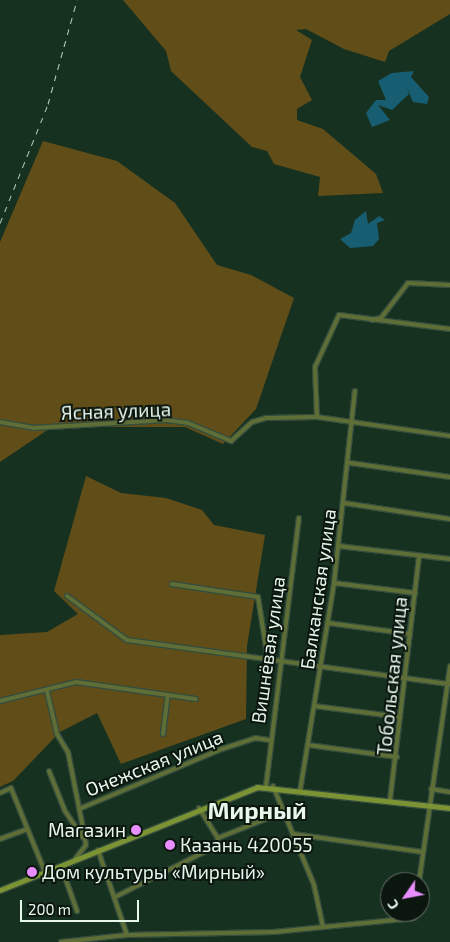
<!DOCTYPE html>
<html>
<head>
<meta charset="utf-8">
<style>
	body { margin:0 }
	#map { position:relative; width:450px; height:942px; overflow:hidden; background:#173121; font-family:"Exo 2",sans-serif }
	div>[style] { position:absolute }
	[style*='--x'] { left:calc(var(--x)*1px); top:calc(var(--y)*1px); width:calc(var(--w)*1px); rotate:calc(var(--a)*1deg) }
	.green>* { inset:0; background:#604d18 }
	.water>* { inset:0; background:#175e72 }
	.roads { filter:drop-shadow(1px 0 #344d3d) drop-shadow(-1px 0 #344d3d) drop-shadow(0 1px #344d3d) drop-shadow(0 -1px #344d3d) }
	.street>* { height:4px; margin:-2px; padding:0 2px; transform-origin:2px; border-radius:2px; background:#5f6e36 }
	.secondary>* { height:5px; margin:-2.5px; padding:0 2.5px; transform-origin:2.5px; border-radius:2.5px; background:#7c9334 }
	.rail>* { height:1px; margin-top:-0.5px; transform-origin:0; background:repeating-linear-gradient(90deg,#b9cbbf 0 6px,transparent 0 12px) }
	.dots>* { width:14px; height:14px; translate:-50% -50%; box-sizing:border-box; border:2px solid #0b160f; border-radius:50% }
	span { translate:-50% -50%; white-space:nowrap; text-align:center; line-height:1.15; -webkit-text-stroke:4px #0b160f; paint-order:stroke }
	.street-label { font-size:19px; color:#e7f7ec }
	.poi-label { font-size:19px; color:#e7f7ec }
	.right { translate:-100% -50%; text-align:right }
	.left { translate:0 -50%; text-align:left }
	.district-label { font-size:24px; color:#e7f7ec; font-weight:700 }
	.north { position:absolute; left:380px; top:872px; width:50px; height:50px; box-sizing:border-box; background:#0b160f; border:1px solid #637067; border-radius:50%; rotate:237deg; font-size:14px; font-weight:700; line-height:20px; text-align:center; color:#e7f7ec }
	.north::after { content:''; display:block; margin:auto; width:18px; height:22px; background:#e98efe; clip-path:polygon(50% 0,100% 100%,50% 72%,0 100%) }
	.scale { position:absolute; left:20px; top:900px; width:119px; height:22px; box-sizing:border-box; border:2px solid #e7f7ec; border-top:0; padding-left:6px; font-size:15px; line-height:18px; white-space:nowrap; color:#e7f7ec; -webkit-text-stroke:4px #0b160f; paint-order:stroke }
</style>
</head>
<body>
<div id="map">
	<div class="green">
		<i style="clip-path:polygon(123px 0,450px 0,450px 14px,389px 51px,385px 62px,344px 49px,306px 29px,296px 30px,312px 40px,300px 77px,312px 100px,297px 109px,297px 120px,323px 129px,376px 174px,383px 193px,318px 196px,320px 177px,274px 164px,267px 151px,252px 147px,171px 71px,166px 51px)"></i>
		<i style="clip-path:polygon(43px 141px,117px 161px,175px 203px,217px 265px,251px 275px,294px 298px,256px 409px,223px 444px,185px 427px,52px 427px,0 462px,0 242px)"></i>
		<i style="clip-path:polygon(86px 476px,121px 493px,166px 498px,202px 510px,214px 525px,265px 535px,247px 646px,246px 719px,121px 764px,97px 713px,60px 732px,13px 781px,0 787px,0 635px,47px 632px,78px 614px,54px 591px)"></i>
	</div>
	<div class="water">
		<i style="clip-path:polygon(414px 71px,411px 77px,429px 97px,427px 104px,413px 102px,407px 88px,409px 94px,392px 110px,378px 105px,390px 120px,372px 127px,366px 113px,376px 100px,386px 100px,378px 81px,392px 73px)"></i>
		<i style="clip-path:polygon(366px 211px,368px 224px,379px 216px,385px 220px,377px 223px,379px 239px,373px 246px,350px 248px,340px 239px,351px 233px,355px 220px)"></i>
	</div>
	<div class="roads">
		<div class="street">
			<i style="--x:372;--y:320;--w:9;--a:-13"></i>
			<i style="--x:381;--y:318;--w:44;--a:-52.4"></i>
			<i style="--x:408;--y:283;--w:42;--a:2.7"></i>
			<i style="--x:317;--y:417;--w:50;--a:-92.3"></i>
			<i style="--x:315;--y:367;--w:57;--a:-65.2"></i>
			<i style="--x:339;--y:315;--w:112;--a:7.2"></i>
			<i style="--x:0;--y:422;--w:34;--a:10"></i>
			<i style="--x:33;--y:428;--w:134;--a:-3.4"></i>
			<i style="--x:167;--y:420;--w:21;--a:8"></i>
			<i style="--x:188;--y:423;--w:47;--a:22.7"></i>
			<i style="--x:231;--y:441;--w:28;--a:-42"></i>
			<i style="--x:252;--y:422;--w:15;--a:-16"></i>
			<i style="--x:266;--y:418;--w:51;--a:-1.1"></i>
			<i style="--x:317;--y:417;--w:134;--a:8.1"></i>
			<i style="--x:350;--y:463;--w:101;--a:8"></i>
			<i style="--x:344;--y:503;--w:107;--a:8.6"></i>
			<i style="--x:338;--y:546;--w:113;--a:6.6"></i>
			<i style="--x:334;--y:583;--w:82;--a:7"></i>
			<i style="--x:172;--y:584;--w:87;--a:8.6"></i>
			<i style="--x:258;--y:597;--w:64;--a:81"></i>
			<i style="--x:67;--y:596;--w:74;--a:36.3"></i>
			<i style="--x:127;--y:640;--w:326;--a:7.8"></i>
			<i style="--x:328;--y:623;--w:83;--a:7.6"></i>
			<i style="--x:47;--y:691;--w:44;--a:76.9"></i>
			<i style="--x:57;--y:734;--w:21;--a:59"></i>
			<i style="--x:68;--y:752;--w:77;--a:78.8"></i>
			<i style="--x:83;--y:828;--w:17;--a:80"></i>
			<i style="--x:86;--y:845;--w:18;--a:128"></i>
			<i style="--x:0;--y:701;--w:78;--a:-14"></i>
			<i style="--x:76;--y:682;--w:121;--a:8.1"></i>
			<i style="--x:314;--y:706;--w:87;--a:7.3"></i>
			<i style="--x:163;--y:734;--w:39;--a:-83"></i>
			<i style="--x:308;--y:745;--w:90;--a:7.7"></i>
			<i style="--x:49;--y:771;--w:43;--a:68.2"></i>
			<i style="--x:65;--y:811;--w:32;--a:56"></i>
			<i style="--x:266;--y:786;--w:270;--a:-83"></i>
			<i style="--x:273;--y:786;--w:107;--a:67.5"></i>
			<i style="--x:314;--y:885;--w:43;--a:77.9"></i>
			<i style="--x:431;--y:789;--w:19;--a:9"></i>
			<i style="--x:300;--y:791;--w:211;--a:-80.7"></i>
			<i style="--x:334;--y:583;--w:193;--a:-83.8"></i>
			<i style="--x:0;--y:793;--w:12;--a:-24"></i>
			<i style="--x:11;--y:788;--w:91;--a:68"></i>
			<i style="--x:390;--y:800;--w:246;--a:-83.2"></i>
			<i style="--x:199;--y:808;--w:36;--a:58"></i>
			<i style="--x:79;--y:809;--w:155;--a:-22.8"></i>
			<i style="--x:222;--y:749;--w:35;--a:-18"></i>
			<i style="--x:255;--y:738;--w:14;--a:8"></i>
			<i style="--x:293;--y:834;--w:131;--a:7.9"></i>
			<i style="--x:0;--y:839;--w:29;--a:-20"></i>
			<i style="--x:98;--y:850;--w:90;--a:71.2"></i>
			<i style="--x:61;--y:866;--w:48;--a:70.4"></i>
			<i style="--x:419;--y:882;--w:218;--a:-81.8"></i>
			<i style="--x:117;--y:896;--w:111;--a:-26.8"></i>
			<i style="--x:216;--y:846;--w:8;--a:-76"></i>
			<i style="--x:218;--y:838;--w:68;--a:-21.6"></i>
			<i style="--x:61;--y:942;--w:66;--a:-6.1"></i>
			<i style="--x:127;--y:935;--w:147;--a:-1.2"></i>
			<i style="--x:274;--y:932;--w:141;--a:-5.7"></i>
			<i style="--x:414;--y:918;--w:6;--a:-81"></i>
		</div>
		<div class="secondary">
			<i style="--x:0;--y:890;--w:277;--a:-21.8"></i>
			<i style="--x:257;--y:787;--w:194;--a:6.2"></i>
		</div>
	</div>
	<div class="rail">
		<i style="--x:0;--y:223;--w:128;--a:-68"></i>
		<i style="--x:48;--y:104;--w:108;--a:-74.4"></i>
	</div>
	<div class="dots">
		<i style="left:136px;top:830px;background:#e98efe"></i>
		<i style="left:170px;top:845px;background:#e98efe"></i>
		<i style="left:32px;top:872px;background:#e98efe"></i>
	</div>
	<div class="street-label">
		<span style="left:116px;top:411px;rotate:-2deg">Ясная улица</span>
		<span style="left:318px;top:589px;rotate:-82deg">Балканская улица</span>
		<span style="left:268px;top:650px;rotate:-82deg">Вишнёвая улица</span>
		<span style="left:392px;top:676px;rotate:-84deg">Тобольская улица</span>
		<span style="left:154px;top:763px;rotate:-22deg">Онежская улица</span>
	</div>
	<div class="poi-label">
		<span class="right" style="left:126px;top:830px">Магазин</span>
		<span class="left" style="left:180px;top:845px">Казань 420055</span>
		<span class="left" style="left:42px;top:872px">Дом культуры «Мирный»</span>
	</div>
	<div class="district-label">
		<span style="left:257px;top:810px">Мирный</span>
	</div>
	<div class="north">С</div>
	<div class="scale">200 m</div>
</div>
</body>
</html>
